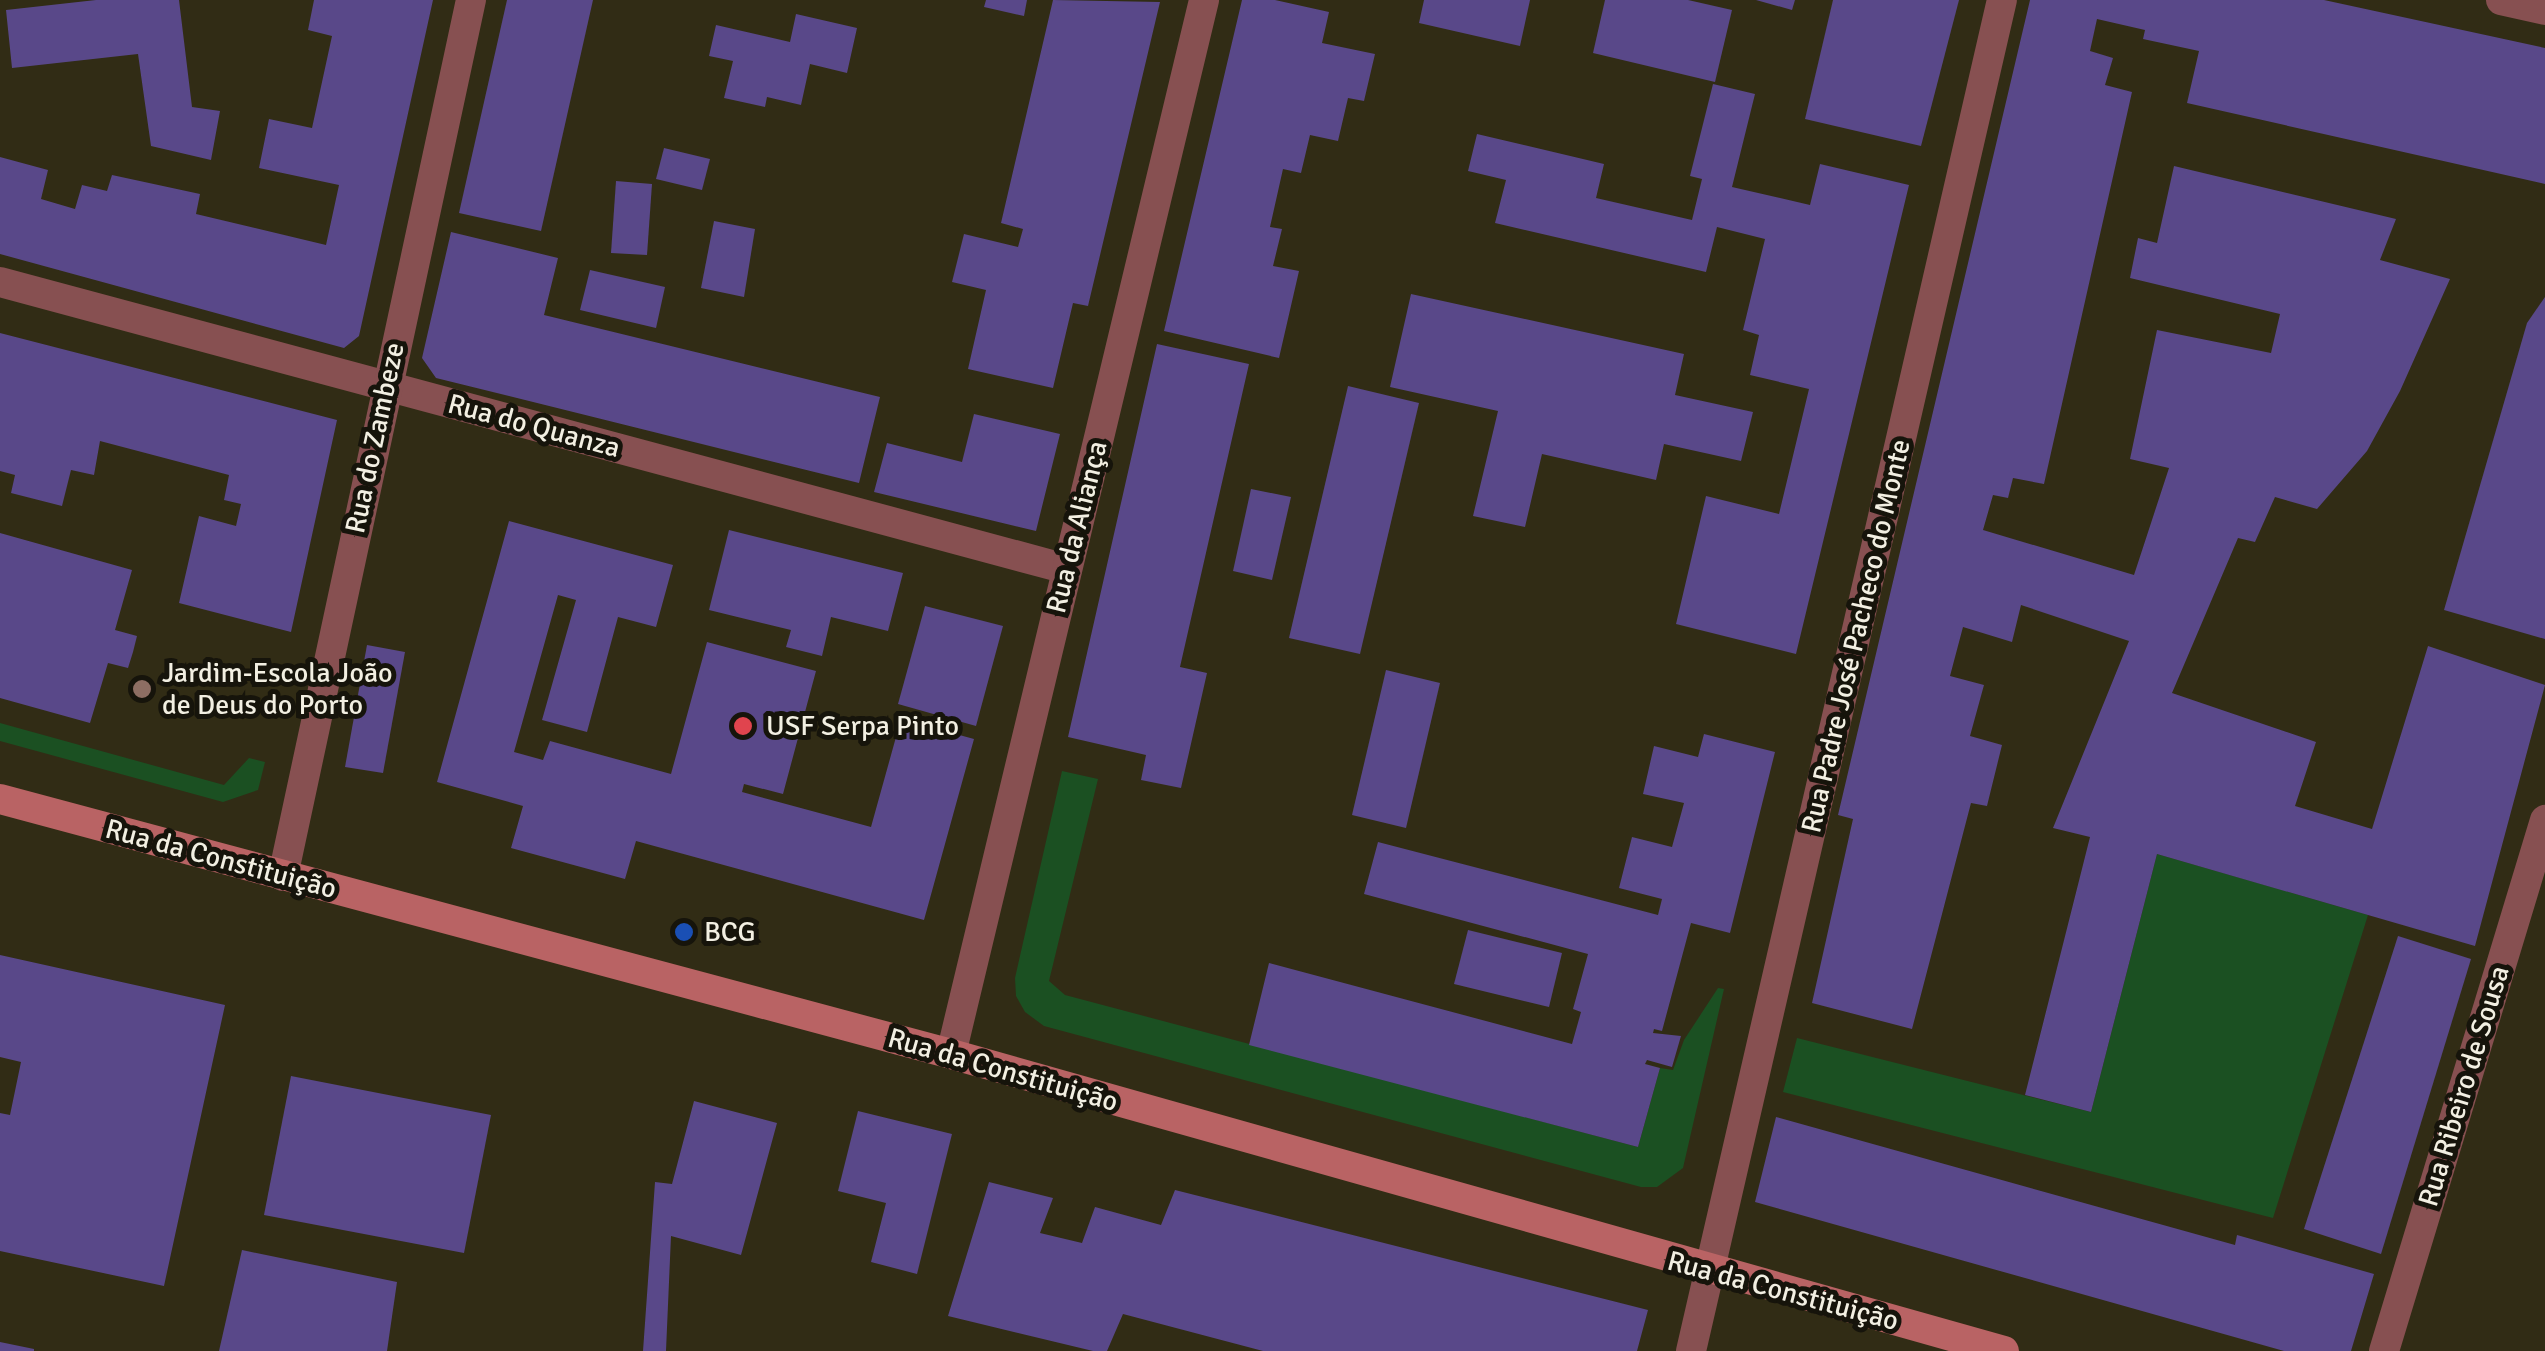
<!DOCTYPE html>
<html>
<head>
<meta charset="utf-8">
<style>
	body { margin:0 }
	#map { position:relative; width:2545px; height:1351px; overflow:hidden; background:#312c15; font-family:Signika,sans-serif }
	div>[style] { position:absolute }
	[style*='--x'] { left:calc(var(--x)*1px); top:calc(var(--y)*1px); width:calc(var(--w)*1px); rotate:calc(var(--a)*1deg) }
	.green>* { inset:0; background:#1b5022 }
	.building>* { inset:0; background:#594889 }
	.street>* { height:30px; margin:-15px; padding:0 15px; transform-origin:15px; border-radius:15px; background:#875051 }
	.secondary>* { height:30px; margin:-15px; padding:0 15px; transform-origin:15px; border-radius:15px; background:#b96364 }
	.dots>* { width:28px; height:28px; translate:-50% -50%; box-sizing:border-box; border:5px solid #16140b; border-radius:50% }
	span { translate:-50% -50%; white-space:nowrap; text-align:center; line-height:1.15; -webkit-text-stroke:10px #16140b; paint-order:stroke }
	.street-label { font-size:28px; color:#f2efe2 }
	.poi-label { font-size:28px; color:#f2efe2 }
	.left { translate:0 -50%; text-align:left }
</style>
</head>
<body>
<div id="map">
	<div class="green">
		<i style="clip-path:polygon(0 723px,224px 785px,249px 758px,265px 762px,258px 790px,223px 802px,0 741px)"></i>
		<i style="clip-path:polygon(1062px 771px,1098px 779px,1049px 981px,1065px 995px,1638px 1147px,1660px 1068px,1673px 1070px,1684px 1040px,1718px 988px,1724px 989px,1683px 1168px,1657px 1187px,1641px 1187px,1044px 1026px,1025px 1012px,1016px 996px,1015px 978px)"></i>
		<i style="clip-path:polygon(2157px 854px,2368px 915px,2273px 1218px,1783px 1092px,1797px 1038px,2091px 1112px)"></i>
	</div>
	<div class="building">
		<i style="clip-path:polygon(96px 0,179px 0,192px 107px,220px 111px,211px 160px,151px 146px,138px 54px,12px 68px,6px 10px)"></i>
		<i style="clip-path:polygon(314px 0,433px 0,359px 336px,344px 348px,0 254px,0 157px,48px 170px,41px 199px,75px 209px,82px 185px,107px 191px,112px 175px,200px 194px,196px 214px,326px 245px,339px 185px,259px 168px,269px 119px,312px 128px,332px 36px,308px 30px)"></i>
		<i style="clip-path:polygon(507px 0,593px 0,541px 231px,459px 213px)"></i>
		<i style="clip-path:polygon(986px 0,1027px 0,1024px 16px,984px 7px)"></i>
		<i style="clip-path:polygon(1053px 0,1160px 2px,1088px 306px,1073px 303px,1053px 388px,968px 369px,986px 290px,952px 282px,964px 234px,1018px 247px,1023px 229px,1001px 223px)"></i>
		<i style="clip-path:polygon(1242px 0,1275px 0,1329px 12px,1322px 43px,1375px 54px,1364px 101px,1348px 98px,1338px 141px,1310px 135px,1301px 173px,1283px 169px,1270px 227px,1282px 229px,1273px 266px,1299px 271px,1279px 358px,1164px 331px)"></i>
		<i style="clip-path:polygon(1424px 0,1530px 0,1520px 46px,1419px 23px)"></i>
		<i style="clip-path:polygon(1605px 0,1688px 0,1732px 10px,1715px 82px,1593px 53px)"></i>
		<i style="clip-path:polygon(1756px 0,1795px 0,1792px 10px)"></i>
		<i style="clip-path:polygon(1833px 0,1959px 0,1921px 146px,1805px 119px)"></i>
		<i style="clip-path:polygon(2030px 0,2324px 0,2545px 48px,2545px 184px,2187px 103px,2199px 51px,2143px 39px,2145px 30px,2097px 19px,2090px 51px,2113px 58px,2105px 85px,2132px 92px,2044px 484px,2013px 478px,2008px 498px,1993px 495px,1983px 530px,2134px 575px,2169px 468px,2130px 459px,2157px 330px,2271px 353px,2280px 314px,2130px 278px,2138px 238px,2157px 243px,2174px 166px,2396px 219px,2380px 260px,2450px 279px,2400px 391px,2367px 451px,2317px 509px,2275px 497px,2255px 542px,2238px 538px,2172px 693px,2316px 742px,2295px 806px,2372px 829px,2428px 646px,2545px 685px,2475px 946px,2157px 854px,2091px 1112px,2025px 1095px,2090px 837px,2053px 828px,2129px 641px,2021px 605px,2012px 642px,1963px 627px,1950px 676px,1984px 685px,1970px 736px,2002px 745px,1987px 806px,1971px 803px,1912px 1029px,1812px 1003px,1853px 819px,1838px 815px)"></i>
		<i style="clip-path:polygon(796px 14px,857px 28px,847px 73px,810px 64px,801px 105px,767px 97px,765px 107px,724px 98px,733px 61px,709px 56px,716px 25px,790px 42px)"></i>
		<i style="clip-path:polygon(1713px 84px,1755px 94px,1732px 187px,1810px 205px,1820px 164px,1909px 185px,1796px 654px,1676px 624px,1706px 496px,1779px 514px,1809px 389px,1750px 375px,1759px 335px,1743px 330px,1765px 239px,1717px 227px,1706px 272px,1495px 223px,1506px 180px,1468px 171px,1477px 134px,1604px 164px,1596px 198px,1692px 220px,1702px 179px,1690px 176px)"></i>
		<i style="clip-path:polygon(664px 148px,710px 159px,702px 190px,656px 179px)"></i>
		<i style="clip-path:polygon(616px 181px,652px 184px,647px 255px,611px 253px)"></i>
		<i style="clip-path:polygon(714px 221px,755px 229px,744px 297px,701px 288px)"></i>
		<i style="clip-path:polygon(451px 232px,558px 258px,544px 315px,880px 397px,859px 483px,436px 378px,422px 358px)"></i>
		<i style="clip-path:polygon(590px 270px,665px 287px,656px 328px,580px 310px)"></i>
		<i style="clip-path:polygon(1411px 294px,1684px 354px,1675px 395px,1753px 412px,1741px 461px,1664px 444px,1656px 480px,1542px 454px,1525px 527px,1473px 516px,1498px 411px,1390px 387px)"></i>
		<i style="clip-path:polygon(2545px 297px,2545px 639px,2444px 610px,2527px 323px)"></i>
		<i style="clip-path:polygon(0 333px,337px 420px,291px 632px,179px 603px,199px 516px,236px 526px,241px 504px,224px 500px,229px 475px,100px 441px,94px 475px,71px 470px,62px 506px,11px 493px,15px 475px,0 471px)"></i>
		<i style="clip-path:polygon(1157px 344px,1249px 364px,1180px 667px,1207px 673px,1181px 788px,1141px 780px,1146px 755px,1068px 737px)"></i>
		<i style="clip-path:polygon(1348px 386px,1419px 403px,1360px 654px,1289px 638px)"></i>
		<i style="clip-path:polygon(974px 414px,1060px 434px,1036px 531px,874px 492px,887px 443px,962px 462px)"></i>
		<i style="clip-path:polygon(1251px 489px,1291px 497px,1272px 580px,1233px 571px)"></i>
		<i style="clip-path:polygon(509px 521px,673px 565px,656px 627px,618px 617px,587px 732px,542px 720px,576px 600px,558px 595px,514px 752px,543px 760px,550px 741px,671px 774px,707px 642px,816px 671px,783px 794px,744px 784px,742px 792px,871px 827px,901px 719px,974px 739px,924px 920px,636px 841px,625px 879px,511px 848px,523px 806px,437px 782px)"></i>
		<i style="clip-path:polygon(729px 530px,903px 573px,888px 631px,831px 617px,822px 656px,786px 647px,791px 630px,709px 610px)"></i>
		<i style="clip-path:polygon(0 533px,132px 570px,115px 630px,137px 636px,133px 652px,128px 668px,108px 663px,90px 723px,0 698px)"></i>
		<i style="clip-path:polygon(925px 606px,1003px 626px,976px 726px,898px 704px)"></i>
		<i style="clip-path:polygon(367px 645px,405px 652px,383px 773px,345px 767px)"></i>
		<i style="clip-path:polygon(1386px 670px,1440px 683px,1406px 828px,1352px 815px)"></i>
		<i style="clip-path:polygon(1704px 734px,1775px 752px,1730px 933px,1691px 923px,1662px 1031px,1654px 1029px,1653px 1033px,1681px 1036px,1672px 1067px,1647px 1060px,1645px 1064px,1660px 1068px,1638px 1147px,1249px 1045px,1269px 963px,1572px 1044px,1581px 1012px,1573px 1009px,1588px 954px,1364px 894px,1378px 842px,1658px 915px,1662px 899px,1619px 888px,1632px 837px,1672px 847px,1684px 803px,1643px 794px,1654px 746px,1698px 757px)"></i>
		<i style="clip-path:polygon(1468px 930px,1562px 953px,1549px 1007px,1454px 984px)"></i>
		<i style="clip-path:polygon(2398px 936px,2471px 959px,2381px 1254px,2304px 1229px)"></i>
		<i style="clip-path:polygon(0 955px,225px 1005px,164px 1286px,0 1251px,0 1113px,10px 1115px,21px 1062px,0 1057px)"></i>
		<i style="clip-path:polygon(291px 1076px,491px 1115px,464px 1253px,264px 1215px)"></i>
		<i style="clip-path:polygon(694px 1101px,777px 1123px,741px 1255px,671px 1236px,666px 1351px,643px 1351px,655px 1182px,672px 1184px)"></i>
		<i style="clip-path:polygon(858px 1111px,952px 1134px,917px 1274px,871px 1262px,886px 1203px,838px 1191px)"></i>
		<i style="clip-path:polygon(1776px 1117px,2235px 1245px,2237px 1235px,2374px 1274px,2351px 1351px,2284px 1351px,1755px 1202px)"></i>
		<i style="clip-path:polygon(989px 1182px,1053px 1198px,1040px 1233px,1082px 1243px,1095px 1207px,1161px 1225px,1175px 1190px,1648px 1310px,1637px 1351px,1263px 1351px,1123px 1314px,1107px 1351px,1093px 1351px,948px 1316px)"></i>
		<i style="clip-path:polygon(242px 1250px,397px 1282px,387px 1351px,219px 1351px)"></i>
		<i style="clip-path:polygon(0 1342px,34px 1349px,34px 1351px,0 1351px)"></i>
	</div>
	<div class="street">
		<i style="--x:2501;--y:0;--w:45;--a:12.8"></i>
		<i style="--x:0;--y:282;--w:1105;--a:15.06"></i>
		<i style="--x:283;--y:876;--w:896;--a:-77.89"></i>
		<i style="--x:951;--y:1054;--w:1084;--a:-76.5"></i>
		<i style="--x:1691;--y:1351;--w:1386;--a:-77.04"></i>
		<i style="--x:2384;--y:1351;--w:555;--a:-73.13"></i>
	</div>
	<div class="secondary">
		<i style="--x:0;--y:799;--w:985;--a:15.01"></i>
		<i style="--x:951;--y:1054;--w:1094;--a:15.75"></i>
	</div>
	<div class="dots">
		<i style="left:142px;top:689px;background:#8d6e63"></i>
		<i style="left:743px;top:726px;background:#e0444e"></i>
		<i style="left:684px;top:932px;background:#1a4fb4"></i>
	</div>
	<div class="street-label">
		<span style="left:534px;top:426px;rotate:15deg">Rua do Quanza</span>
		<span style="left:375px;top:438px;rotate:-78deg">Rua do Zambeze</span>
		<span style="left:1077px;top:527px;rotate:-76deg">Rua da Aliança</span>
		<span style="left:1856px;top:636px;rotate:-77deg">Rua Padre José Pacheco do Monte</span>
		<span style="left:221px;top:859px;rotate:15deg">Rua da Constituição</span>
		<span style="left:1003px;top:1070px;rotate:16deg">Rua da Constituição</span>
		<span style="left:2464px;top:1086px;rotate:-73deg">Rua Ribeiro de Sousa</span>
		<span style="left:1783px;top:1291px;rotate:15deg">Rua da Constituição</span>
	</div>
	<div class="poi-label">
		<span class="left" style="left:162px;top:689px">Jardim-Escola João<br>de Deus do Porto</span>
		<span class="left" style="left:766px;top:726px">USF Serpa Pinto</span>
		<span class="left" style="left:704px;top:932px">BCG</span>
	</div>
</div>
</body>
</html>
